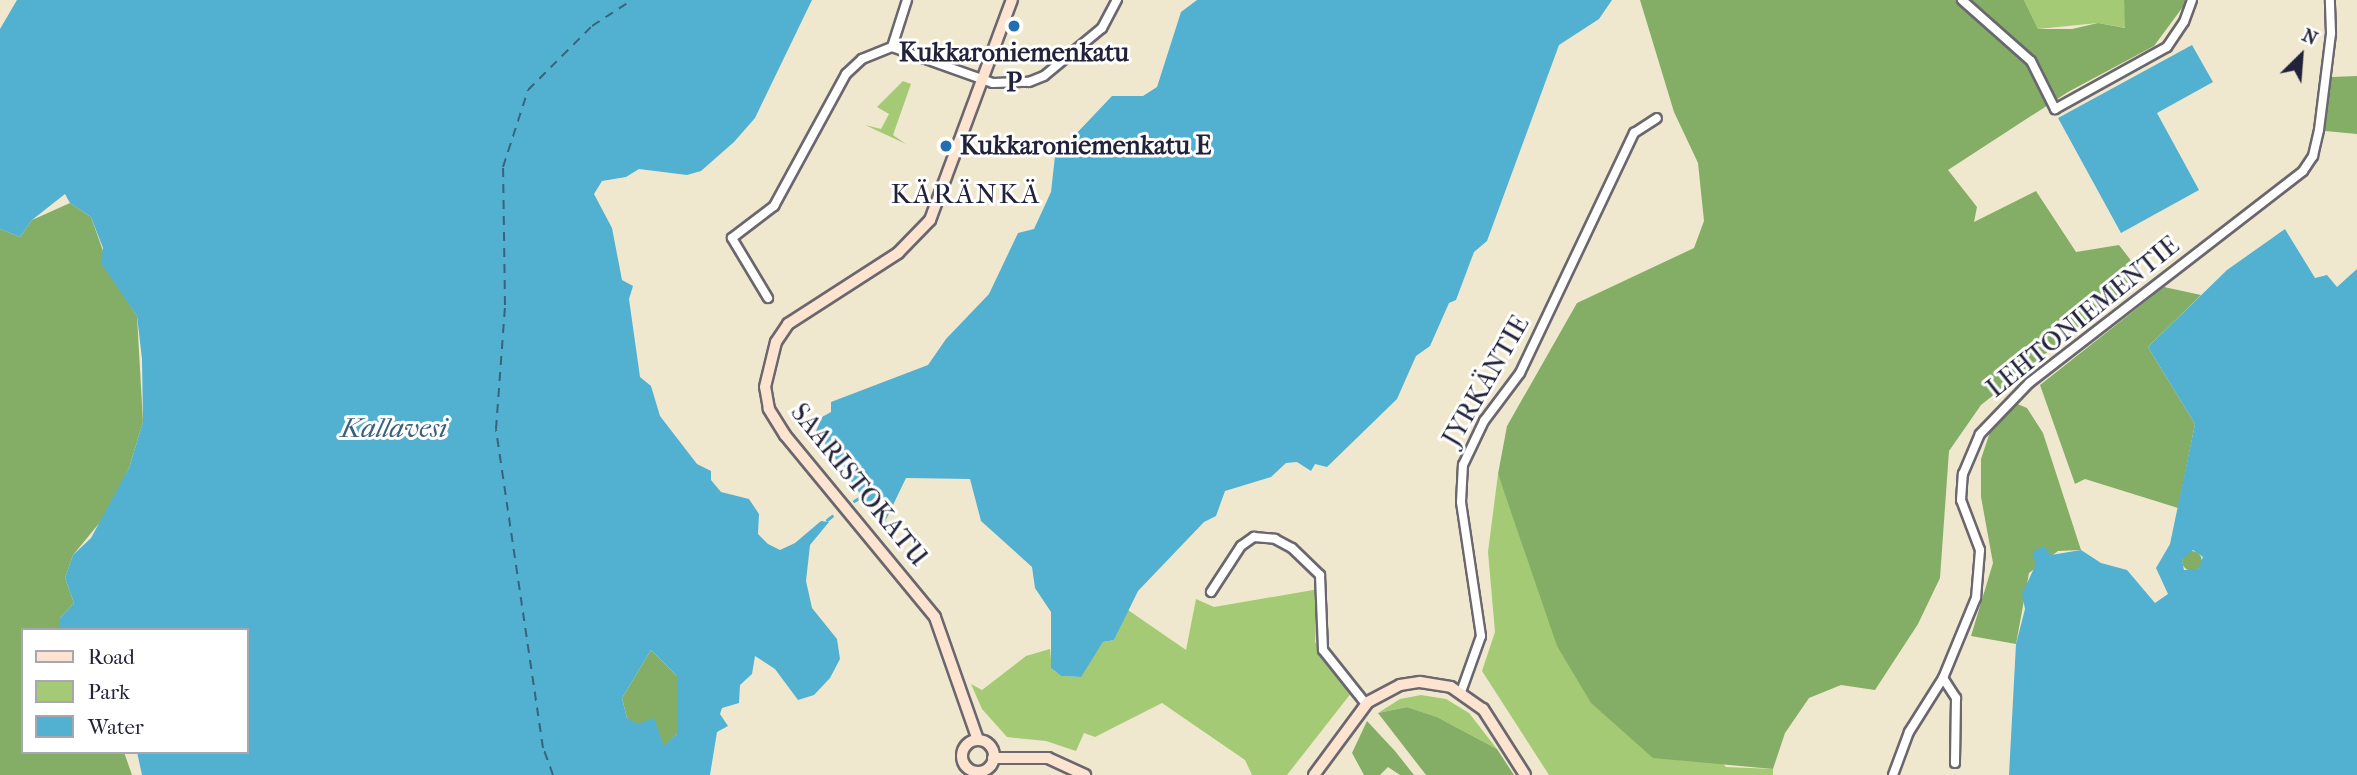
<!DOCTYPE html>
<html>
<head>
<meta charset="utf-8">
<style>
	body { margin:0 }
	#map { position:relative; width:2357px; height:775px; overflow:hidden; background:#f0e8ce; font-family:"IM FELL French Canon",serif }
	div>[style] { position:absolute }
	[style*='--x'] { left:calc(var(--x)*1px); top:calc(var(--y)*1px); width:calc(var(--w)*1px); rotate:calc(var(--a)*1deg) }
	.green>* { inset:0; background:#a5ca75 }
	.forest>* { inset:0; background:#84ae66 }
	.round { border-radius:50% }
	.water>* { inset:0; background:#52b0d0 }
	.stream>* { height:2.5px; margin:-1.25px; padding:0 1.25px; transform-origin:1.25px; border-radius:1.25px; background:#52b0d0 }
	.ferry>* { height:2px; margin-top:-1px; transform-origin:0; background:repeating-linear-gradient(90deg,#38627e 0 9px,transparent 0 16px) }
	.roads { filter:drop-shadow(2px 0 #6a676e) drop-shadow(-2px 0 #6a676e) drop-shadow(0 2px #6a676e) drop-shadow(0 -2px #6a676e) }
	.street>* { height:8px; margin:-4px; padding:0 4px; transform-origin:4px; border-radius:4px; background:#fff }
	.secondary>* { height:10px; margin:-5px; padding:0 5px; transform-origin:5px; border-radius:5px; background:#fde4d1 }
	.secondary>.ring { margin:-5px; padding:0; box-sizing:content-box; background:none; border:10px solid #fde4d1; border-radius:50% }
	.dots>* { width:19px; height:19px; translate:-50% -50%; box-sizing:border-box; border:4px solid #fff; border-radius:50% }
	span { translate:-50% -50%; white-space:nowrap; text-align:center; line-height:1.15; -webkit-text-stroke:6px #fff; paint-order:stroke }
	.poi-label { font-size:26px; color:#22223b; font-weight:700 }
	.left { translate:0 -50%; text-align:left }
	.street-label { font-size:26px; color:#22223b }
	.neighbourhood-label { font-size:28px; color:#22223b; letter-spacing:2px }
	.water-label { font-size:28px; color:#38627e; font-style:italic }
	.legend { position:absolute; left:21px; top:628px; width:228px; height:126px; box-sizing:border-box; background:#fff; border:2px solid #a7a7b1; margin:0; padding:9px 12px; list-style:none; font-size:21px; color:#22223b }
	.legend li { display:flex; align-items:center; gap:14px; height:35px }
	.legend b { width:35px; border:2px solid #a7a7b1 }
	.north { position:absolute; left:2266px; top:21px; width:70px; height:70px; -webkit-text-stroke:5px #fff; paint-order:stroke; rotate:25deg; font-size:19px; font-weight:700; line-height:28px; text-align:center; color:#22223b }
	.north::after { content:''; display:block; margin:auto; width:24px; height:32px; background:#22223b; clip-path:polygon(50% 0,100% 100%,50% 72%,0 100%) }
</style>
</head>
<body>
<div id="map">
	<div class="green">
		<i style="clip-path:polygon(2024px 0,2124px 0,2126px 28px,2098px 23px,2038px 29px)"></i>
		<i style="clip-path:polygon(903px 81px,911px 84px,893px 135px,906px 144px,865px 125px,881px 129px,889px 114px,877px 107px)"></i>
		<i style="clip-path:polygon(1498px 474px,1528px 554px,1726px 767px,1773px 769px,1773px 775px,1549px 775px,1482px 671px,1495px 632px,1488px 552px)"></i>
		<i style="clip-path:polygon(1319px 589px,1315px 642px,1352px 692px,1287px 775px,1252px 775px,1245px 760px,1162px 703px,1095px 737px,1084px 733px,1076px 751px,1046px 741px,1007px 737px,982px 709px,971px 684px,982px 690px,1026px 656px,1050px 649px,1052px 669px,1061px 676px,1080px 677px,1103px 642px,1114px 640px,1128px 610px,1186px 650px,1196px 599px,1214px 607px)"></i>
		<i style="clip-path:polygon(1421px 695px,1446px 699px,1469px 713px,1497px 749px,1437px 717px,1407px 707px,1378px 713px,1400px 699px)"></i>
	</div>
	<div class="forest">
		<i style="clip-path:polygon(1640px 0,2024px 0,2038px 29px,2072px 29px,2098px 23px,2125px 28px,2124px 0,2188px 0,2154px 46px,2068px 92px,1948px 170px,1977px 207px,1974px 222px,2036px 191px,2076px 252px,2119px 245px,2143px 276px,1981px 405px,1949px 451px,1940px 578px,1918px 624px,1875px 690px,1841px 685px,1809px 698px,1785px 733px,1773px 769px,1653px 758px,1591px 703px,1557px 646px,1498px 474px,1507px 426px,1577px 303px,1694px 248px,1704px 221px,1698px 163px,1674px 112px)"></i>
		<i style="clip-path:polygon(2357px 76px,2357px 134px,2325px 131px,2331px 77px)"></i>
		<i style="clip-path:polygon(70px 203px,91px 217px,113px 279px,137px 316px,143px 422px,129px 468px,106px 515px,73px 555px,65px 578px,74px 603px,60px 618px,60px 630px,23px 630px,23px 752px,124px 752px,132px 775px,0 775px,0 229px,20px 237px,32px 220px)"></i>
		<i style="clip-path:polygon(2164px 287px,2201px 295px,2148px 347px,2195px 424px,2178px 508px,2085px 479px,2075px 484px,2040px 385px)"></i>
		<i style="clip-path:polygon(2015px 403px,2027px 408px,2043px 433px,2081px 550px,2058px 551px,2029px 573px,2016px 644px,1971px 636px,1993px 563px,1981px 497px,1981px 459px,1990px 432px)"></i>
		<i class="round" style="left:2182px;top:551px;width:20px;height:20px"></i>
		<i style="clip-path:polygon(651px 650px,677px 676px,677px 734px,664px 747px,627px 718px,622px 698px)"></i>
		<i style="clip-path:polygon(1407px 707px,1437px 717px,1497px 749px,1514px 775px,1426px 775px,1378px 713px)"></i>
		<i style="clip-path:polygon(1367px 721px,1395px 751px,1414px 775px,1400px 775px,1388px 767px,1380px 775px,1364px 775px,1352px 753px)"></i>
	</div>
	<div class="water">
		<i style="clip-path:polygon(evenodd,17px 0,812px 0,755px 118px,734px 142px,701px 171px,687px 175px,639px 169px,626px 177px,602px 181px,594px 194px,612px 228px,622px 280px,633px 286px,629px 299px,640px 377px,651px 386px,660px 416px,697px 464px,711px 471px,711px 480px,721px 492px,749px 499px,759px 514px,758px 534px,768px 544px,780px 550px,795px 543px,821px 521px,829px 522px,810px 545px,806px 581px,812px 608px,837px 639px,840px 659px,830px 678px,814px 695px,798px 700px,775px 669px,755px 656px,752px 674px,740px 685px,739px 703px,722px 708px,720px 714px,728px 726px,717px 732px,710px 775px,142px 775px,137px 752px,247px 752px,247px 630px,60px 630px,60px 618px,74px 603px,65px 578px,73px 555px,91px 538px,129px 468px,143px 422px,142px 359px,137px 316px,101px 263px,103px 248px,91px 217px,70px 203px,65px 194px,32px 220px,20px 237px,0 229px,0 29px,17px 0,651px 650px,677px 676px,677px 734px,664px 746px,654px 718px,638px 724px,627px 718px,622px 698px,651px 650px)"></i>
		<i style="clip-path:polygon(1197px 0,1612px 0,1599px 19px,1559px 45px,1487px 241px,1474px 252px,1456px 300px,1449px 303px,1430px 346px,1416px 356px,1397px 399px,1327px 467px,1315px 464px,1311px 471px,1297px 462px,1286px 463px,1271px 477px,1225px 491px,1216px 516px,1204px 522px,1138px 591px,1114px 640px,1103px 642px,1081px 677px,1061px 676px,1051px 668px,1051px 612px,1035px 588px,1032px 567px,981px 521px,970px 479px,906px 478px,883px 526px,816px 431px,822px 417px,831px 412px,831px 402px,928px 365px,946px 339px,989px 294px,1018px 233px,1034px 229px,1051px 192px,1055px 156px,1112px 96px,1143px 96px,1157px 87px,1181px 12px)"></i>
		<i style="clip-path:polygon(2192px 45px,2213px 82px,2157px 113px,2199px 190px,2121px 233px,2058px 118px)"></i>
		<i style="clip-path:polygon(evenodd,2285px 229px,2315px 278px,2327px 275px,2337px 287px,2357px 269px,2357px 775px,2009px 775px,2016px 644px,2025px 609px,2022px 594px,2036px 564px,2032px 553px,2043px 546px,2051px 555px,2081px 550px,2101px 563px,2127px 570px,2155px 603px,2168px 594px,2156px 568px,2170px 544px,2195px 424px,2148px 347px,2227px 270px,2285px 229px,2193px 550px,2203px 557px,2198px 569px,2184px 570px,2182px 560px,2193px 550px)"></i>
	</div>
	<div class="stream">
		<i style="--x:854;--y:501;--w:6;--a:-31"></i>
		<i style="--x:827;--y:520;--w:6;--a:-39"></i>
	</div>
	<div class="ferry">
		<i style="--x:553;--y:775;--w:29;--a:-110"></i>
		<i style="--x:543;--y:748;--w:322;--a:-98.4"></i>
		<i style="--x:496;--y:429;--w:124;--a:-85.8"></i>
		<i style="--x:505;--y:305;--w:138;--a:-90.8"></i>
		<i style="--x:503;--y:167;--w:81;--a:-72"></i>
		<i style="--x:528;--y:90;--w:91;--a:-45"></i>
		<i style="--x:592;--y:26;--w:48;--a:-33"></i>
	</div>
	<div class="roads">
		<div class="street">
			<i style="--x:1962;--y:0;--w:92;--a:41.5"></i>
			<i style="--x:2031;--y:61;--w:54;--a:63.4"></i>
			<i style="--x:2055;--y:109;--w:128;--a:-29"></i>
			<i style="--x:2167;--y:47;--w:30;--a:-56"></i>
			<i style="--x:2184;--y:22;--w:23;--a:-70"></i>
			<i style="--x:892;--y:47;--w:49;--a:-72.3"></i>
			<i style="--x:768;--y:298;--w:70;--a:-121"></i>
			<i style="--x:732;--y:238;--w:53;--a:-37.3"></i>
			<i style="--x:774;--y:206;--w:150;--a:-61.4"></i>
			<i style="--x:846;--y:74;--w:22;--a:-43"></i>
			<i style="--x:862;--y:59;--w:32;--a:-22"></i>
			<i style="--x:892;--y:47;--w:107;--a:19.6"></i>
			<i style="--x:993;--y:83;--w:36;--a:-2"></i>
			<i style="--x:1029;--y:82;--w:16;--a:-22"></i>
			<i style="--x:1044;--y:76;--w:75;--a:-39.6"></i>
			<i style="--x:1102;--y:28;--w:32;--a:-62"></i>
			<i style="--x:1211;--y:592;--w:55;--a:-56.9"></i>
			<i style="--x:1241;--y:546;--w:16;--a:-35"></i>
			<i style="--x:1254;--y:537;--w:21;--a:5"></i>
			<i style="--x:1275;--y:539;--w:19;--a:28"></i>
			<i style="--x:1292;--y:548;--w:39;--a:44"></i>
			<i style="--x:1320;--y:575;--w:75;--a:87.7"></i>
			<i style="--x:1323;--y:650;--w:69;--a:51.5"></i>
			<i style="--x:1943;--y:678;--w:24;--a:57"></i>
			<i style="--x:1956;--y:698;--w:65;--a:90.9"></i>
			<i style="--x:1461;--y:692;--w:59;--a:-70.3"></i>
			<i style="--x:1481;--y:636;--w:135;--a:-98.5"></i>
			<i style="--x:1461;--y:502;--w:37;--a:-87"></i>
			<i style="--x:1463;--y:465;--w:49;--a:-64.5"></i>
			<i style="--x:1484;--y:421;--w:60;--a:-53.1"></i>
			<i style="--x:1520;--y:373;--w:266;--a:-64.6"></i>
			<i style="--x:1634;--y:133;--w:27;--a:-33"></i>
			<i style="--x:1893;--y:775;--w:46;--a:-69.6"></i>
			<i style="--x:1909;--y:732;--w:64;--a:-57.8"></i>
			<i style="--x:1943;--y:678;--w:87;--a:-67.6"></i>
			<i style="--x:1976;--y:598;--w:48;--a:-85.2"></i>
			<i style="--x:1980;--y:550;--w:53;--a:-110.8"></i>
			<i style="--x:1961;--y:500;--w:26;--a:-86"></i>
			<i style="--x:1963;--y:474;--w:43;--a:-67"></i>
			<i style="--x:1980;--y:434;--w:71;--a:-46.1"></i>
			<i style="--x:2029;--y:383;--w:346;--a:-37.7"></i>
			<i style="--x:2303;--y:171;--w:18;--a:-56"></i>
			<i style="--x:2313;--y:156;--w:27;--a:-77"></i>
			<i style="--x:2319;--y:130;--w:98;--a:-82.9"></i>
			<i style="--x:2331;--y:33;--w:33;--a:-92"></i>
		</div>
		<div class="secondary">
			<i style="--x:978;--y:740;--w:130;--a:-109.3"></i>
			<i style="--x:935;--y:617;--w:236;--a:-129.5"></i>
			<i style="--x:785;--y:435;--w:31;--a:-122"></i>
			<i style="--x:769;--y:409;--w:22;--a:-100"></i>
			<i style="--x:765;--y:387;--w:46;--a:-76.3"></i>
			<i style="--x:776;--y:342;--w:22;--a:-56"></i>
			<i style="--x:788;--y:324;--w:131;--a:-32.8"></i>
			<i style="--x:898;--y:253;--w:46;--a:-45.9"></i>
			<i style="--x:930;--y:220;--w:235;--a:-69.6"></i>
			<i class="ring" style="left:962px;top:740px;width:22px;height:22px"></i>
			<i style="--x:993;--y:758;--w:55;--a:0"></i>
			<i style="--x:1048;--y:758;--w:41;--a:24.7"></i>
			<i style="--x:1314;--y:775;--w:91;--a:-53.5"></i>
			<i style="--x:1368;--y:702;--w:36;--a:-28"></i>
			<i style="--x:1400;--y:685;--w:20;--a:-9"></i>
			<i style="--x:1420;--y:682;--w:31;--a:9"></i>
			<i style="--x:1451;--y:687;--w:39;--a:35"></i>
			<i style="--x:1483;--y:709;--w:78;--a:57.5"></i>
		</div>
	</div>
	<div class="dots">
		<i style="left:1014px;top:26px;background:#1f6fb2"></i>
		<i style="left:946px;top:146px;background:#1f6fb2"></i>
	</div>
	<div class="poi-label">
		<span style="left:1014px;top:68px">Kukkaroniemenkatu<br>P</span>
		<span class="left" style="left:960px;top:146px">Kukkaroniemenkatu E</span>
	</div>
	<div class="street-label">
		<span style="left:2083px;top:317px;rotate:-39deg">LEHTONIEMENTIE</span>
		<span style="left:1486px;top:381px;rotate:-60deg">JYRKÄNTIE</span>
		<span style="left:859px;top:485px;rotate:51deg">SAARISTOKATU</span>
	</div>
	<div class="neighbourhood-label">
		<span style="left:966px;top:194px">KÄRÄNKÄ</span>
	</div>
	<div class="water-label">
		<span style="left:394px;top:428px">Kallavesi</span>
	</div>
	<ul class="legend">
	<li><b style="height:9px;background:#fde4d1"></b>Road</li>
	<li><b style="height:19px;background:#a5ca75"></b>Park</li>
	<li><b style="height:19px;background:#52b0d0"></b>Water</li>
	</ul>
	<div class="north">N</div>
</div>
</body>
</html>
